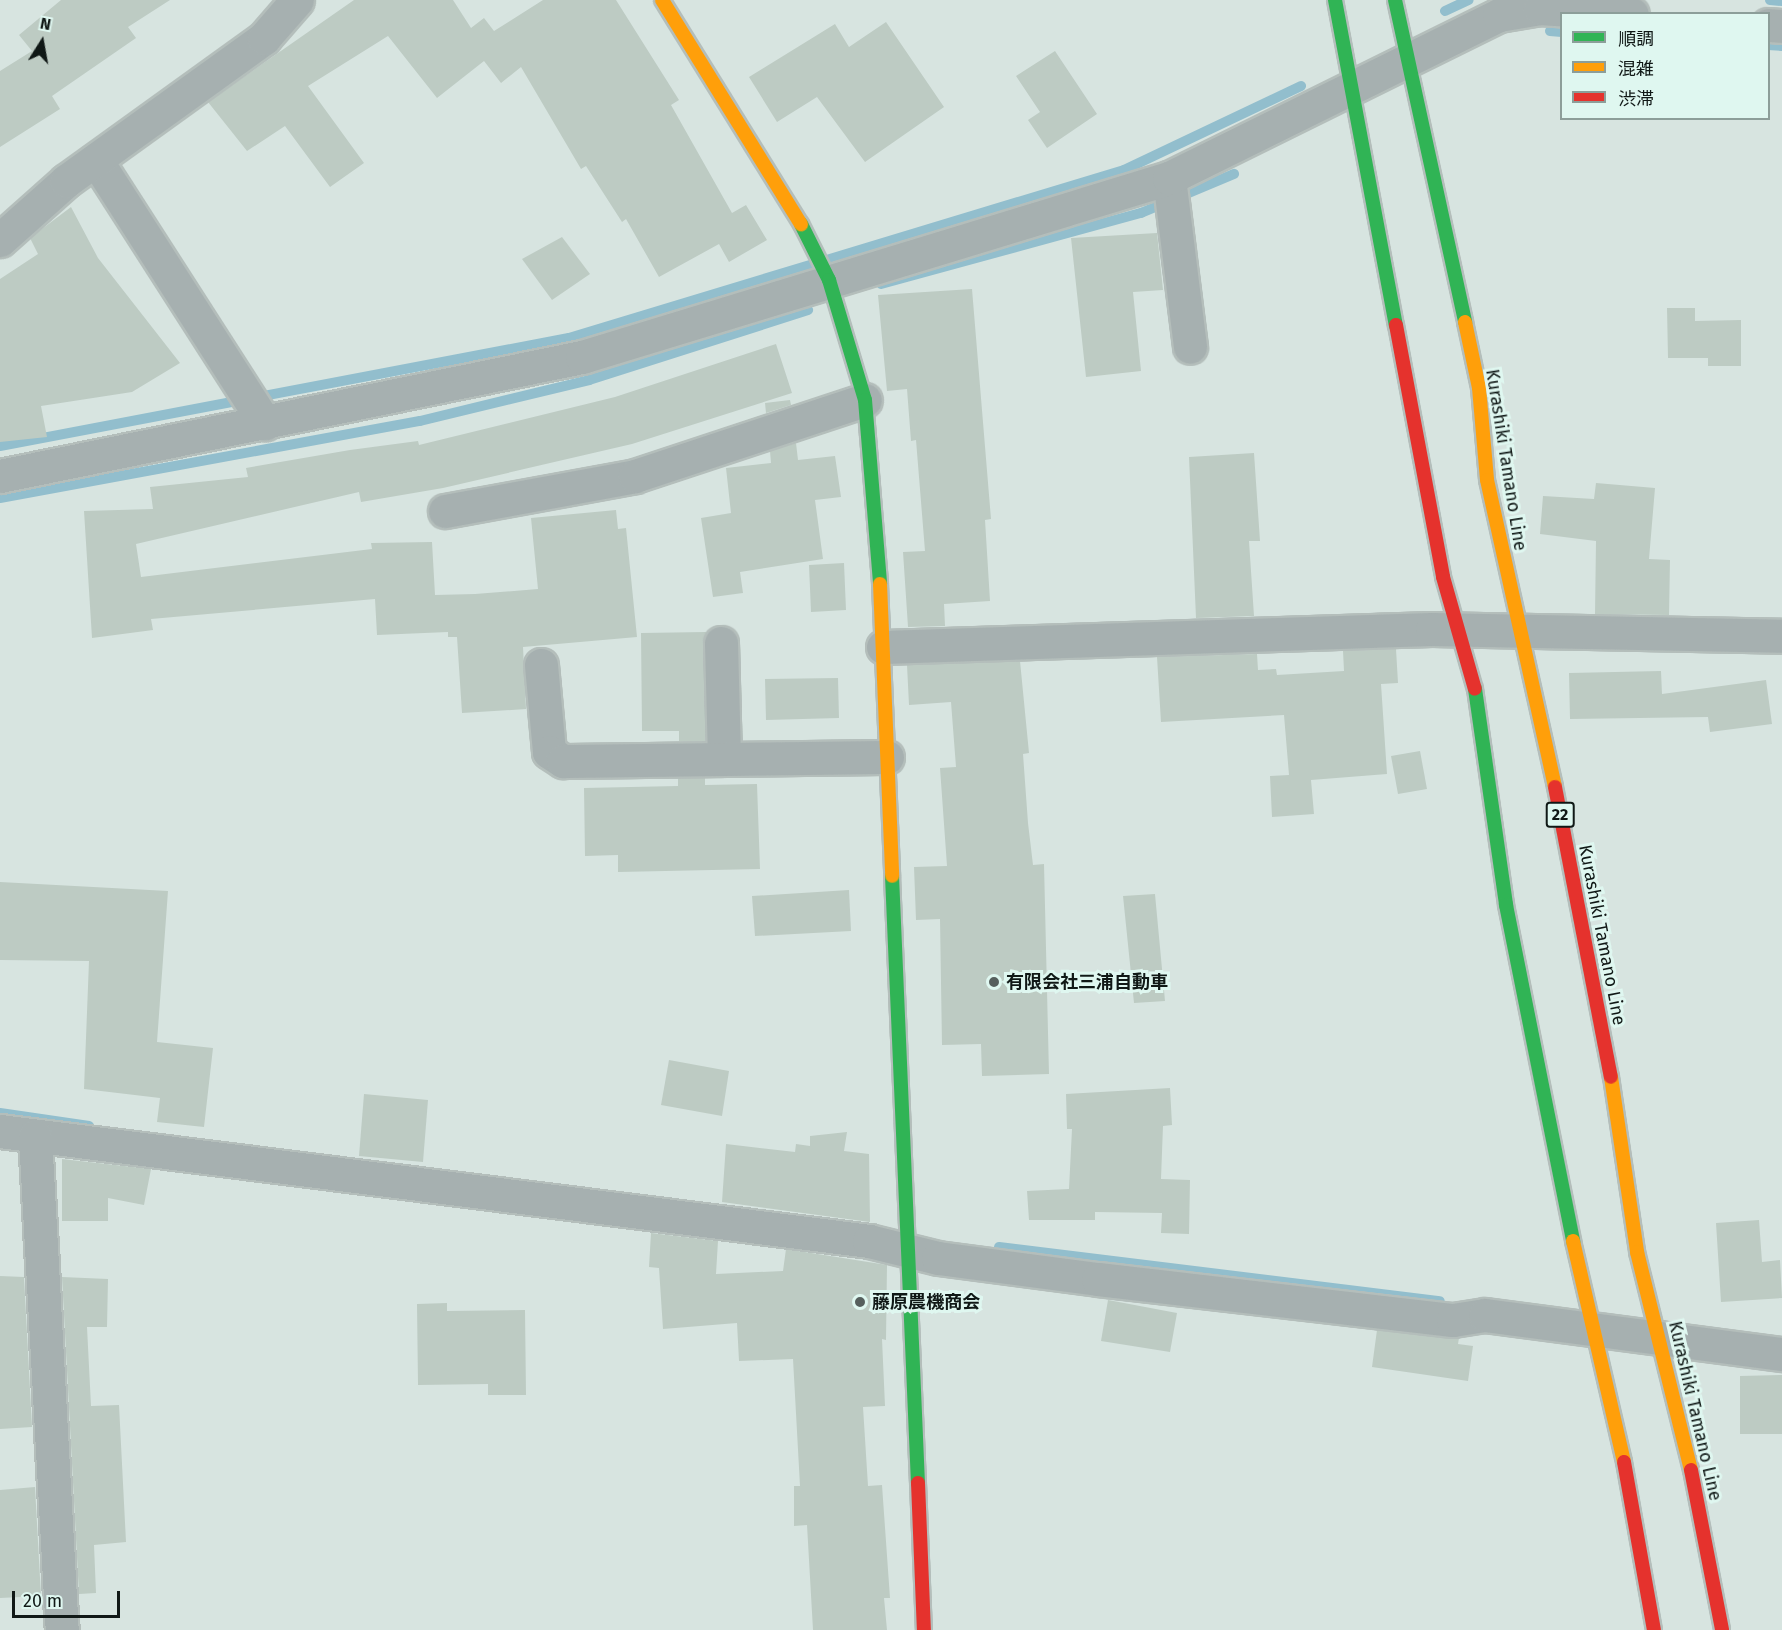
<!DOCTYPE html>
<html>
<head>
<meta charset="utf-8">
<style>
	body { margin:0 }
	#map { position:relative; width:1782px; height:1630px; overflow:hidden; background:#d7e4e0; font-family:"Fira Sans","Noto Sans JP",sans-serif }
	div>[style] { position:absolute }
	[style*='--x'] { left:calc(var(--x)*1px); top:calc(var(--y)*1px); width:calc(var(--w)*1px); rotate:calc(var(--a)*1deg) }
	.stream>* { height:10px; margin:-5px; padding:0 5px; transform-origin:5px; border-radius:5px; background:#92becd }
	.building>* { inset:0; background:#bdcbc3 }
	.roads { filter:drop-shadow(2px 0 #b4bebb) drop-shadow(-2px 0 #b4bebb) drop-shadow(0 2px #b4bebb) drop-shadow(0 -2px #b4bebb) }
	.street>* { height:33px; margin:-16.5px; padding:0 16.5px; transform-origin:16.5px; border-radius:16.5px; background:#a6b0b0 }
	.fast>* { height:14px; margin:-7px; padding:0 7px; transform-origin:7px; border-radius:7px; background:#30b455 }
	.slow>* { height:14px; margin:-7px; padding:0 7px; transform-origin:7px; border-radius:7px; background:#ff9f0a }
	.jam>* { height:14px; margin:-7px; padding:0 7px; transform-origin:7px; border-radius:7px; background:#e5322d }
	.dots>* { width:16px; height:16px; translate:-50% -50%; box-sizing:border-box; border:3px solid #dff7f0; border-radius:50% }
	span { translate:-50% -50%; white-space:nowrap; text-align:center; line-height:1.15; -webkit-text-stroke:6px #dff7f0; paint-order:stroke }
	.shield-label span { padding:2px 4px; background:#dff7f0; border:2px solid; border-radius:4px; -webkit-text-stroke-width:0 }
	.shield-label { font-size:16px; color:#101816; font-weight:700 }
	.street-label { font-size:18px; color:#101816 }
	.poi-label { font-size:18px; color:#101816; font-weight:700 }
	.left { translate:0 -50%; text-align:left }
	.legend { position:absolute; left:1560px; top:12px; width:210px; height:108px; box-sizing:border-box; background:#dff7f0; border:2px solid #8c9e99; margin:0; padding:8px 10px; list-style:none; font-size:18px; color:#101816 }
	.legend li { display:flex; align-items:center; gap:12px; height:30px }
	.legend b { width:30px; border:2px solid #8c9e99 }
	.north { position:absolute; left:12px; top:12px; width:60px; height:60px; -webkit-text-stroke:4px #dff7f0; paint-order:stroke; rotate:11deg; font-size:16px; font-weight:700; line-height:24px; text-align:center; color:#101816 }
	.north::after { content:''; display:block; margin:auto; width:21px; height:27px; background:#101816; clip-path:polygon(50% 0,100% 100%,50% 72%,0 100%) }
	.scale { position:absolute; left:12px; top:1591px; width:108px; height:27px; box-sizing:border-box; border:3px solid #101816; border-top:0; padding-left:8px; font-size:18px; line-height:21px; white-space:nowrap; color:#101816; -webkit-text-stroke:4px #dff7f0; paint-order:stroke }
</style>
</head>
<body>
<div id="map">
	<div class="stream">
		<i style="--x:1770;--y:0;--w:12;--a:5"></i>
		<i style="--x:1445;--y:11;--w:26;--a:-25"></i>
		<i style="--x:1550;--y:31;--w:12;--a:5"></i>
		<i style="--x:1768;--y:45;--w:14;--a:4"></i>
		<i style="--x:881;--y:284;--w:270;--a:-15.3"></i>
		<i style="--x:1141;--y:213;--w:101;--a:-22.8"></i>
		<i style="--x:0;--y:446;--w:579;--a:-10.75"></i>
		<i style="--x:569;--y:338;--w:580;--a:-16.84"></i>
		<i style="--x:1124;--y:170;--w:196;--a:-25.4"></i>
		<i style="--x:0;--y:498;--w:427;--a:-10.4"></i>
		<i style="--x:420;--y:421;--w:174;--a:-13.6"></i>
		<i style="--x:589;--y:380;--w:230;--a:-17.7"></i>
		<i style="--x:0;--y:1113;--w:90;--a:8.3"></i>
		<i style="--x:999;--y:1247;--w:444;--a:7"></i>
	</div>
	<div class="building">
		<i style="clip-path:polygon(61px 0,170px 0,128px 27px,136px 38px,52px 96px,60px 109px,0 147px,0 71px,32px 51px,19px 35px)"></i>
		<i style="clip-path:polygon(354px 0,453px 0,471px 28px,484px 18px,494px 31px,543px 0,616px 0,679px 100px,671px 105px,732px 213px,746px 205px,767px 240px,729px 262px,719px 244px,659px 277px,626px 219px,622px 222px,586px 166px,581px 169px,521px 67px,501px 83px,484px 61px,437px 98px,388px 36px,308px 86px,364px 163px,330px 187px,285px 126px,247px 151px,208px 102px)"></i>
		<i style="clip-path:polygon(886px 22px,944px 107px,865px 162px,817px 97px,777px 122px,749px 77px,835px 24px,849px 47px)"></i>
		<i style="clip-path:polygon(1055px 51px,1097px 114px,1047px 148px,1028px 120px,1040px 112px,1016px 76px)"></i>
		<i style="clip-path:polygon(71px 207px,98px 258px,180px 363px,132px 392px,41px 406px,47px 437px,0 442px,0 279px,38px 254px,30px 238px)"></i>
		<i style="clip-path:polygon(1157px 233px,1163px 290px,1133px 292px,1141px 371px,1086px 377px,1071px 238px)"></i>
		<i style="clip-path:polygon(562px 237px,590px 274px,552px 300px,522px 259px)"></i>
		<i style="clip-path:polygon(972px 289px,991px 519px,985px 520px,990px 601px,944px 604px,945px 626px,908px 627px,903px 552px,925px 551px,916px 440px,911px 441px,907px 389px,887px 391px,878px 295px)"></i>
		<i style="clip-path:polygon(1667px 308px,1695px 308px,1695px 321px,1741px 320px,1741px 366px,1708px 366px,1708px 358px,1668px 358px)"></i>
		<i style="clip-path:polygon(776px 344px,792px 393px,632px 444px,443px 488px,361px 502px,359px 492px,136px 544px,141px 577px,372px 549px,371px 543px,432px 542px,435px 595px,475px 594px,538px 589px,531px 518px,616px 510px,618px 529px,626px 528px,637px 637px,523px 647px,526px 709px,462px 713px,457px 637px,448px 637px,448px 632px,377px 635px,375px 599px,151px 619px,153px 630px,92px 638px,84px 511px,153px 509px,150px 487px,248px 477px,246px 468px,350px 450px,418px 441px,419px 445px,615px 397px)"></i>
		<i style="clip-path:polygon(790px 400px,791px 405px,766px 413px,765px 403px)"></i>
		<i style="clip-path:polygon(796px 443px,798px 460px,835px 456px,841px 497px,815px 500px,823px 559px,740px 572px,743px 593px,713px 597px,701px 518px,731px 513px,726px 468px,771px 463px,770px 451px)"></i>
		<i style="clip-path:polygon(1254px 453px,1260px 541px,1249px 541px,1254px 616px,1196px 618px,1189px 457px)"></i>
		<i style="clip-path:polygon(1596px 483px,1655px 488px,1649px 559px,1670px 560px,1669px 615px,1595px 614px,1596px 541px,1540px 534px,1543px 496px,1594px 499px)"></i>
		<i style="clip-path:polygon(844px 563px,846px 610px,811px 612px,809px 565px)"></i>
		<i style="clip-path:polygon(706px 632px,705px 741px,679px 741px,679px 731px,642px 731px,641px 633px)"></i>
		<i style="clip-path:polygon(1396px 649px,1398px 683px,1381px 684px,1387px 774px,1311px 780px,1314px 814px,1272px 817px,1270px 776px,1289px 775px,1284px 715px,1161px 722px,1157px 657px,1257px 654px,1258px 670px,1276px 669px,1277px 675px,1344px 671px,1343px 651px)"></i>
		<i style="clip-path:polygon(1020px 661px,1029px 753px,1023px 754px,1028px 823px,1033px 865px,1044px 864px,1049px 1074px,982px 1076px,981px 1044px,942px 1045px,940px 919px,916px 920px,914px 867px,947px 866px,940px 768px,956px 767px,951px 702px,909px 705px,907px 665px)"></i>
		<i style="clip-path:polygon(1661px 671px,1662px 694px,1766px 680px,1772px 724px,1710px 732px,1708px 717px,1570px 719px,1569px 673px)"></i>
		<i style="clip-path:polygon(838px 678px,839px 718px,766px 720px,765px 679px)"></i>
		<i style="clip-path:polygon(1420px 751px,1427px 789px,1398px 794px,1391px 756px)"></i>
		<i style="clip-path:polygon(678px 778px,705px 778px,705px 785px,757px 784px,760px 869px,618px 872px,618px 855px,585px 856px,584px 788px,678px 786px)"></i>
		<i style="clip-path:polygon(0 882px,168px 891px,157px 1042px,213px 1048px,204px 1127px,157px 1122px,160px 1098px,84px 1089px,89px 961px,0 960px)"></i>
		<i style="clip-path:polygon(849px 890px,851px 931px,755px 936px,752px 896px)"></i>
		<i style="clip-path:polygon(1155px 894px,1165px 1001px,1134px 1003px,1123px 896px)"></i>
		<i style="clip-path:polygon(669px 1060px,729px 1071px,722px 1116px,661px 1105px)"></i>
		<i style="clip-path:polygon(1170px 1088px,1172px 1125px,1163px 1126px,1161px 1179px,1190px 1180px,1189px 1234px,1161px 1233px,1162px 1213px,1095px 1212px,1095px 1220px,1029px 1220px,1027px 1191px,1069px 1189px,1072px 1129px,1067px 1129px,1066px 1094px)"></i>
		<i style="clip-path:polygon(364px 1094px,428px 1100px,423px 1162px,359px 1156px)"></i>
		<i style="clip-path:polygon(847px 1132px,844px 1151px,869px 1154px,870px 1222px,722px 1202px,726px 1144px,795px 1152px,796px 1144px,810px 1146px,810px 1136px)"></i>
		<i style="clip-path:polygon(62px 1159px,151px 1169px,144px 1205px,108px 1198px,108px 1221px,62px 1221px)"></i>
		<i style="clip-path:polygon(1759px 1220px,1762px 1262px,1780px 1260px,1782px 1298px,1721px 1302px,1716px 1223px)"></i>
		<i style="clip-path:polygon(651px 1233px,718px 1241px,716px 1274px,783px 1271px,786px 1249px,887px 1265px,886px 1340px,882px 1339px,885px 1406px,863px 1407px,868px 1486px,882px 1485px,890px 1598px,884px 1598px,887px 1630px,813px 1630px,807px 1525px,794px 1526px,794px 1486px,800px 1486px,793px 1359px,739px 1361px,737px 1323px,663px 1329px,659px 1268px,649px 1267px)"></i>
		<i style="clip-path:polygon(0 1276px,24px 1277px,32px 1427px,0 1429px)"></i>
		<i style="clip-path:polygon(62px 1277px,108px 1279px,107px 1327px,87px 1327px,91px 1406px,119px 1405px,126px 1542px,94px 1545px,96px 1593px,79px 1594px)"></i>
		<i style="clip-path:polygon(1108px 1300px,1177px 1313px,1170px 1352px,1101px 1341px)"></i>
		<i style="clip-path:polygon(447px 1303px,447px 1311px,525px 1310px,526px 1395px,488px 1395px,488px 1384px,418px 1385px,417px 1304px)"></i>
		<i style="clip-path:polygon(1377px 1330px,1459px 1338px,1458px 1344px,1473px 1346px,1468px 1381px,1372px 1367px)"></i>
		<i style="clip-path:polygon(1782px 1375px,1782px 1434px,1740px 1434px,1740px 1376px)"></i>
		<i style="clip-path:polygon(35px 1487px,41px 1596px,0 1598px,0 1490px)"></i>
	</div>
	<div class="roads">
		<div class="street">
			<i style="--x:1768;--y:25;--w:14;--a:4"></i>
			<i style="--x:96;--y:160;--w:313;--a:57.3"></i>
			<i style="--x:1169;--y:178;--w:170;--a:82.9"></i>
			<i style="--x:0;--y:240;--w:89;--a:-41.8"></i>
			<i style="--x:66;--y:181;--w:244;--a:-35.8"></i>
			<i style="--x:264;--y:38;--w:50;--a:-49"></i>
			<i style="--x:0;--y:476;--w:594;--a:-11.56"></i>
			<i style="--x:582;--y:357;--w:614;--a:-16.96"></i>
			<i style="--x:1169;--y:178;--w:368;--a:-26.3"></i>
			<i style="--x:1499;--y:15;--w:42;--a:-9.7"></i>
			<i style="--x:1540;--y:8;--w:92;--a:3.7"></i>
			<i style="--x:445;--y:511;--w:193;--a:-10.4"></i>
			<i style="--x:635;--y:476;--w:242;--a:-18.3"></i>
			<i style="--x:721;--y:643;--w:116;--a:88.5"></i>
			<i style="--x:883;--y:647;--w:549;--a:-1.88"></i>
			<i style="--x:1432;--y:629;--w:350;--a:1.1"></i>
			<i style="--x:541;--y:665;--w:87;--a:84.7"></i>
			<i style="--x:549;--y:752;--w:17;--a:33"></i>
			<i style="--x:563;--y:761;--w:324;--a:-0.7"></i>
			<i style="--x:0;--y:1131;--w:876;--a:7.21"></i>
			<i style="--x:869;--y:1241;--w:71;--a:13.8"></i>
			<i style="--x:938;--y:1258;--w:161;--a:7.5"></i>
			<i style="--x:1098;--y:1279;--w:357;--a:6.6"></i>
			<i style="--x:1453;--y:1320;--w:32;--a:-9"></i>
			<i style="--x:1485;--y:1315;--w:300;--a:7.5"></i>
			<i style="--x:35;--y:1136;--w:495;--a:86.9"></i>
		</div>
		<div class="fast">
			<i style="--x:1335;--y:0;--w:331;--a:79.4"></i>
			<i style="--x:1395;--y:0;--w:330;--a:77.7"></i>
			<i style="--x:801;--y:224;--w:63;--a:63.4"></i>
			<i style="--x:829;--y:280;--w:125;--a:73.3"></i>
			<i style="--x:865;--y:400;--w:185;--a:85.3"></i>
			<i style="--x:1475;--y:689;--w:218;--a:81.8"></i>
			<i style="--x:1506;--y:905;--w:343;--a:78.7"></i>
			<i style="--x:892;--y:876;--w:608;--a:87.55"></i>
		</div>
		<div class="slow">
			<i style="--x:662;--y:0;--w:264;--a:58.2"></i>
			<i style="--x:1465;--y:322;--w:67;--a:78"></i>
			<i style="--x:1479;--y:388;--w:92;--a:85"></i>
			<i style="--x:1487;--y:480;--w:314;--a:77.5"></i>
			<i style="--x:880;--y:584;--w:292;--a:87.6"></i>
			<i style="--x:1611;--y:1077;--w:177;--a:81.5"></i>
			<i style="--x:1637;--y:1252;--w:225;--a:76.1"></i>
			<i style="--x:1573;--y:1241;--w:227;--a:77"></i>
		</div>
		<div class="jam">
			<i style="--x:1396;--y:325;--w:256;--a:79.4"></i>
			<i style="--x:1443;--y:577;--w:116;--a:74.1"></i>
			<i style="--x:1555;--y:787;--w:295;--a:79.1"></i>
			<i style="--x:1624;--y:1462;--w:171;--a:79.9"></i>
			<i style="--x:1691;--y:1470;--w:163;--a:79"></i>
			<i style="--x:918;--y:1483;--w:147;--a:87.7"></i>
		</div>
	</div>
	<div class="dots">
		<i style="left:994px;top:982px;background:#565f5d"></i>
		<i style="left:860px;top:1302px;background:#565f5d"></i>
	</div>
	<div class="shield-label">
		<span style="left:1560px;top:815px">22</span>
	</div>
	<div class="street-label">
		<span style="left:1506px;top:460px;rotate:81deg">Kurashiki Tamano Line</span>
		<span style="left:1602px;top:935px;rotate:79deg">Kurashiki Tamano Line</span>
		<span style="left:1695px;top:1411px;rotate:77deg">Kurashiki Tamano Line</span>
	</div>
	<div class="poi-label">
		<span class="left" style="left:1006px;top:982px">有限会社三浦自動車</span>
		<span class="left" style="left:872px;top:1302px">藤原農機商会</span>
	</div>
	<ul class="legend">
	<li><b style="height:8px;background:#30b455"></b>順調</li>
	<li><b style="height:8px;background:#ff9f0a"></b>混雑</li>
	<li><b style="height:8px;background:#e5322d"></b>渋滞</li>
	</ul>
	<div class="north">N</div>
	<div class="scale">20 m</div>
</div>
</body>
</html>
